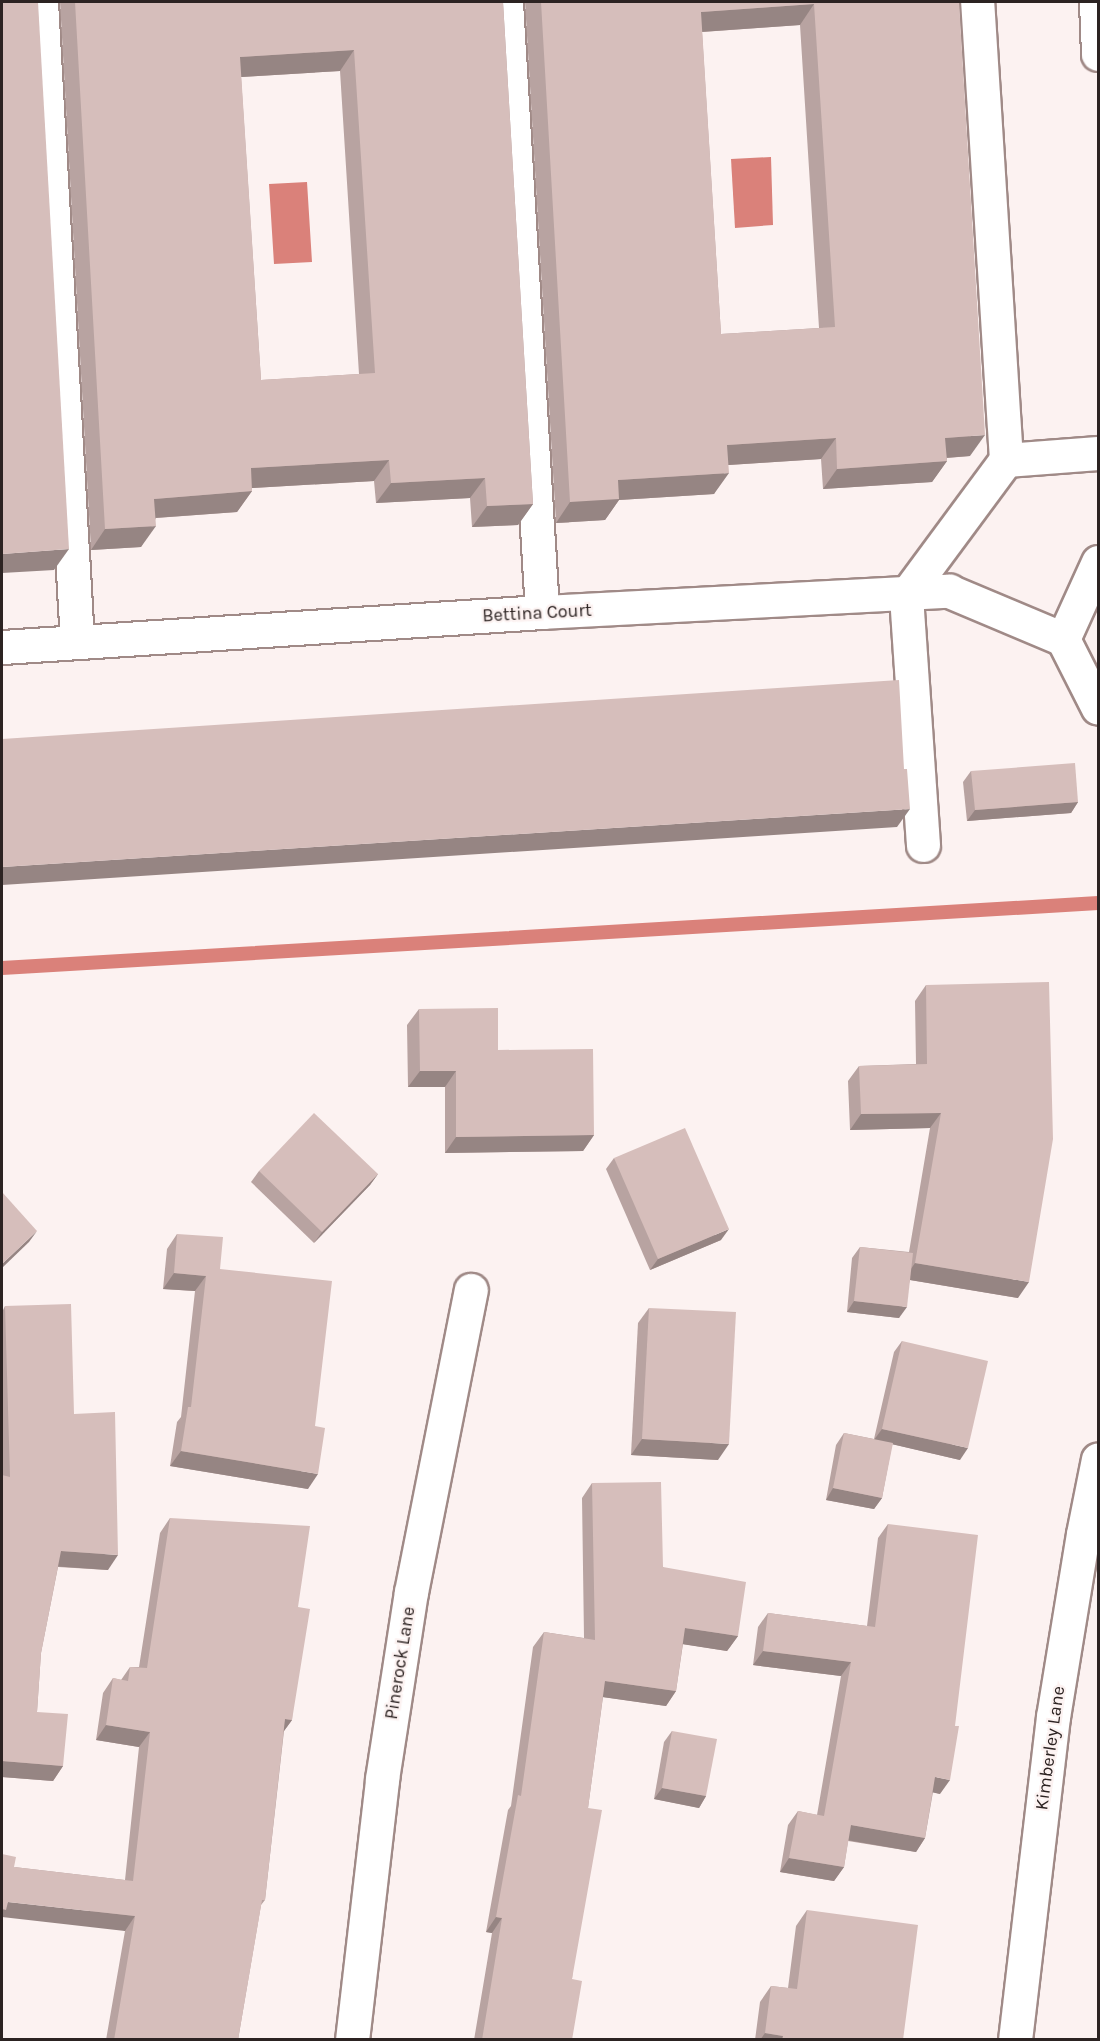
<!DOCTYPE html>
<html>
<head>
<meta charset="utf-8">
<style>
	body { margin:0 }
	#map { position:relative; width:1100px; height:2041px; overflow:hidden; background:#fcf2f1; font-family:Karla,sans-serif }
	div>[style] { position:absolute }
	[style*='--x'] { left:calc(var(--x)*1px); top:calc(var(--y)*1px); width:calc(var(--w)*1px); rotate:calc(var(--a)*1deg) }
	.water>* { inset:0; background:#da817a }
	.stream>* { height:14px; margin:-7px; padding:0 7px; transform-origin:7px; border-radius:7px; background:#da817a }
	.roads { filter:drop-shadow(2px 0 #a08a87) drop-shadow(-2px 0 #a08a87) drop-shadow(0 2px #a08a87) drop-shadow(0 -2px #a08a87) }
	.minor>* { height:33px; margin:-16.5px; padding:0 16.5px; transform-origin:16.5px; border-radius:16.5px; background:#fff }
	.wall>* { inset:0; background:#b8a3a1 }
	.shaded-wall>* { inset:0; background:#968583 }
	.building>* { inset:0; background:#d6bebb }
	span { translate:-50% -50%; white-space:nowrap; text-align:center; line-height:1.15; -webkit-text-stroke:4.5px #fcf2f1; paint-order:stroke }
	.street-label { font-size:18px; color:#2c2322 }
	.frame { position:absolute; inset:0; border:3px solid #2c2322; pointer-events:none }
</style>
</head>
<body>
<div id="map">
	<div class="water">
		<i style="clip-path:polygon(771px 157px,773px 225px,735px 228px,731px 159px)"></i>
		<i style="clip-path:polygon(307px 182px,312px 262px,274px 264px,269px 184px)"></i>
	</div>
	<div class="stream">
		<i style="--x:2;--y:968;--w:1098;--a:-3.39"></i>
	</div>
	<div class="roads">
		<div class="minor">
			<i style="--x:41;--y:2;--w:641;--a:86.78"></i>
			<i style="--x:506;--y:2;--w:611;--a:86.62"></i>
			<i style="--x:1096;--y:2;--w:52;--a:87.8"></i>
			<i style="--x:1006;--y:460;--w:92;--a:-4.4"></i>
			<i style="--x:1098;--y:562;--w:85;--a:114.4"></i>
			<i style="--x:1063;--y:639;--w:77;--a:63.1"></i>
			<i style="--x:2;--y:647;--w:541;--a:-3.71"></i>
			<i style="--x:542;--y:612;--w:408;--a:-3"></i>
			<i style="--x:949;--y:591;--w:124;--a:22.8"></i>
			<i style="--x:923;--y:845;--w:251;--a:-93.9"></i>
			<i style="--x:906;--y:595;--w:168;--a:-53.5"></i>
			<i style="--x:1006;--y:460;--w:459;--a:-93.6"></i>
			<i style="--x:352;--y:2040;--w:263;--a:-83.4"></i>
			<i style="--x:382;--y:1779;--w:189;--a:-81.2"></i>
			<i style="--x:411;--y:1592;--w:308;--a:-78.8"></i>
			<i style="--x:1015;--y:2040;--w:325;--a:-83.3"></i>
			<i style="--x:1053;--y:1717;--w:185;--a:-80.7"></i>
			<i style="--x:1083;--y:1534;--w:76;--a:-78.7"></i>
		</div>
	</div>
	<div class="wall">
		<i style="clip-path:polygon(evenodd,60px 2px,503px 2px,533px 504px,518px 525px,472px 527px,470px 498px,376px 503px,374px 481px,252px 488px,252px 491px,237px 512px,156px 518px,141px 547px,91px 550px,60px 2px,340px 71px,359px 374px,261px 380px,241px 77px,340px 71px)"></i>
		<i style="clip-path:polygon(evenodd,525px 2px,959px 2px,970px 456px,947px 458px,947px 461px,932px 482px,823px 489px,821px 459px,728px 465px,714px 494px,619px 500px,605px 520px,556px 523px,525px 2px,800px 25px,819px 328px,721px 334px,702px 32px,800px 25px)"></i>
		<i style="clip-path:polygon(971px 771px,1078px 802px,1071px 813px,967px 821px,963px 782px)"></i>
		<i style="clip-path:polygon(926px 985px,1018px 1298px,910px 1280px,899px 1318px,847px 1312px,852px 1258px,860px 1247px,909px 1252px,930px 1128px,850px 1130px,848px 1081px,859px 1066px,916px 1064px,915px 1001px)"></i>
		<i style="clip-path:polygon(419px 1009px,498px 1050px,594px 1135px,583px 1151px,445px 1153px,445px 1087px,408px 1087px,407px 1025px)"></i>
		<i style="clip-path:polygon(614px 1158px,721px 1240px,650px 1270px,606px 1169px)"></i>
		<i style="clip-path:polygon(259px 1171px,378px 1174px,370px 1185px,314px 1243px,251px 1182px)"></i>
		<i style="clip-path:polygon(177px 1234px,220px 1269px,308px 1489px,170px 1466px,177px 1422px,181px 1417px,195px 1291px,163px 1289px,167px 1249px)"></i>
		<i style="clip-path:polygon(5px 1306px,74px 1414px,108px 1570px,58px 1567px,41px 1653px,37px 1712px,63px 1766px,53px 1781px,2px 1777px,2px 1312px)"></i>
		<i style="clip-path:polygon(649px 1308px,718px 1460px,631px 1455px,638px 1323px)"></i>
		<i style="clip-path:polygon(902px 1341px,960px 1460px,892px 1444px,882px 1498px,874px 1509px,826px 1500px,836px 1445px,844px 1433px,874px 1439px,894px 1352px)"></i>
		<i style="clip-path:polygon(592px 1483px,663px 1567px,738px 1636px,727px 1651px,683px 1644px,676px 1691px,666px 1706px,603px 1697px,588px 1808px,572px 1979px,572px 2040px,474px 2040px,492px 1933px,486px 1932px,508px 1810px,511px 1806px,533px 1647px,544px 1632px,584px 1638px,582px 1498px)"></i>
		<i style="clip-path:polygon(170px 1518px,298px 1607px,292px 1720px,284px 1731px,265px 1900px,261px 1905px,238px 2040px,106px 2040px,125px 1931px,14px 1867px,125px 1880px,139px 1747px,96px 1740px,103px 1693px,113px 1678px,121px 1680px,130px 1667px,139px 1667px,160px 1533px)"></i>
		<i style="clip-path:polygon(888px 1524px,940px 1794px,933px 1792px,925px 1838px,916px 1852px,848px 1841px,844px 1867px,834px 1881px,780px 1872px,788px 1825px,798px 1811px,817px 1815px,841px 1676px,753px 1665px,758px 1627px,768px 1613px,867px 1626px,878px 1538px)"></i>
		<i style="clip-path:polygon(672px 1731px,706px 1796px,699px 1808px,654px 1799px,664px 1742px)"></i>
		<i style="clip-path:polygon(807px 1910px,903px 2040px,755px 2040px,760px 2002px,771px 1986px,788px 1988px,796px 1926px)"></i>
	</div>
	<div class="shaded-wall">
		<i style="clip-path:polygon(814px 4px,800px 25px,686px 33px,701px 12px)"></i>
		<i style="clip-path:polygon(354px 50px,340px 71px,225px 78px,240px 57px)"></i>
		<i style="clip-path:polygon(985px 435px,970px 456px,931px 459px,945px 438px)"></i>
		<i style="clip-path:polygon(836px 438px,821px 459px,713px 466px,727px 445px)"></i>
		<i style="clip-path:polygon(389px 460px,374px 481px,236px 489px,251px 468px)"></i>
		<i style="clip-path:polygon(947px 461px,932px 482px,823px 489px,837px 469px)"></i>
		<i style="clip-path:polygon(729px 473px,714px 494px,619px 500px,605px 520px,556px 523px,570px 502px,618px 480px)"></i>
		<i style="clip-path:polygon(485px 478px,470px 498px,376px 503px,391px 483px)"></i>
		<i style="clip-path:polygon(252px 491px,237px 512px,140px 519px,154px 499px)"></i>
		<i style="clip-path:polygon(533px 504px,518px 525px,472px 527px,487px 506px)"></i>
		<i style="clip-path:polygon(156px 526px,141px 547px,91px 550px,105px 529px)"></i>
		<i style="clip-path:polygon(69px 549px,54px 570px,2px 573px,2px 554px)"></i>
		<i style="clip-path:polygon(1078px 802px,1071px 813px,967px 821px,975px 810px)"></i>
		<i style="clip-path:polygon(910px 809px,897px 827px,2px 885px,2px 867px)"></i>
		<i style="clip-path:polygon(420px 1071px,456px 1071px,445px 1087px,408px 1087px)"></i>
		<i style="clip-path:polygon(941px 1113px,930px 1128px,850px 1130px,861px 1114px)"></i>
		<i style="clip-path:polygon(594px 1135px,583px 1151px,445px 1153px,456px 1137px)"></i>
		<i style="clip-path:polygon(378px 1174px,370px 1185px,314px 1243px,322px 1232px)"></i>
		<i style="clip-path:polygon(729px 1229px,721px 1240px,650px 1270px,658px 1259px)"></i>
		<i style="clip-path:polygon(37px 1231px,29px 1242px,2px 1268px,2px 1264px)"></i>
		<i style="clip-path:polygon(915px 1263px,1029px 1282px,1018px 1298px,904px 1279px)"></i>
		<i style="clip-path:polygon(174px 1273px,206px 1276px,195px 1291px,163px 1289px)"></i>
		<i style="clip-path:polygon(854px 1301px,907px 1307px,899px 1318px,847px 1312px)"></i>
		<i style="clip-path:polygon(882px 1429px,968px 1448px,960px 1460px,874px 1440px)"></i>
		<i style="clip-path:polygon(642px 1439px,729px 1444px,718px 1460px,631px 1455px)"></i>
		<i style="clip-path:polygon(181px 1451px,318px 1474px,308px 1489px,170px 1466px)"></i>
		<i style="clip-path:polygon(833px 1488px,882px 1498px,874px 1509px,826px 1500px)"></i>
		<i style="clip-path:polygon(61px 1551px,118px 1555px,108px 1570px,51px 1566px)"></i>
		<i style="clip-path:polygon(685px 1628px,738px 1636px,727px 1651px,675px 1643px)"></i>
		<i style="clip-path:polygon(763px 1651px,851px 1662px,841px 1676px,753px 1665px)"></i>
		<i style="clip-path:polygon(605px 1681px,676px 1691px,666px 1706px,595px 1696px)"></i>
		<i style="clip-path:polygon(285px 1719px,292px 1720px,281px 1735px)"></i>
		<i style="clip-path:polygon(106px 1725px,150px 1732px,139px 1747px,96px 1740px)"></i>
		<i style="clip-path:polygon(2px 1761px,63px 1766px,53px 1781px,2px 1777px)"></i>
		<i style="clip-path:polygon(935px 1777px,950px 1780px,940px 1794px,926px 1791px)"></i>
		<i style="clip-path:polygon(662px 1788px,706px 1796px,699px 1808px,654px 1799px)"></i>
		<i style="clip-path:polygon(851px 1825px,925px 1838px,916px 1852px,841px 1839px)"></i>
		<i style="clip-path:polygon(789px 1858px,844px 1867px,834px 1881px,780px 1872px)"></i>
		<i style="clip-path:polygon(8px 1902px,135px 1916px,125px 1931px,2px 1917px,2px 1909px)"></i>
		<i style="clip-path:polygon(496px 1917px,502px 1918px,492px 1933px,486px 1932px)"></i>
		<i style="clip-path:polygon(765px 2033px,783px 2036px,781px 2040px,760px 2040px)"></i>
	</div>
	<div class="building">
		<i style="clip-path:polygon(2px 2px,38px 2px,69px 549px,2px 554px)"></i>
		<i style="clip-path:polygon(evenodd,75px 2px,503px 2px,533px 504px,487px 506px,485px 478px,391px 483px,389px 460px,251px 468px,252px 491px,154px 499px,156px 526px,105px 529px,75px 2px,354px 50px,375px 373px,261px 380px,240px 57px,354px 50px)"></i>
		<i style="clip-path:polygon(evenodd,541px 2px,959px 2px,985px 435px,945px 438px,947px 461px,837px 469px,836px 438px,727px 445px,729px 473px,618px 480px,619px 499px,570px 502px,541px 2px,814px 4px,835px 327px,721px 334px,701px 12px,814px 4px)"></i>
		<i style="clip-path:polygon(899px 680px,904px 769px,907px 769px,910px 809px,2px 867px,2px 739px)"></i>
		<i style="clip-path:polygon(1075px 763px,1078px 802px,975px 810px,971px 771px)"></i>
		<i style="clip-path:polygon(1049px 982px,1053px 1139px,1029px 1282px,915px 1263px,941px 1113px,861px 1114px,859px 1066px,927px 1064px,926px 985px)"></i>
		<i style="clip-path:polygon(498px 1008px,498px 1050px,593px 1049px,594px 1135px,456px 1137px,456px 1071px,420px 1071px,419px 1009px)"></i>
		<i style="clip-path:polygon(314px 1113px,378px 1174px,322px 1232px,259px 1171px)"></i>
		<i style="clip-path:polygon(685px 1128px,729px 1229px,658px 1259px,614px 1158px)"></i>
		<i style="clip-path:polygon(2px 1192px,37px 1231px,2px 1264px)"></i>
		<i style="clip-path:polygon(177px 1234px,223px 1237px,220px 1269px,332px 1281px,315px 1426px,325px 1428px,318px 1474px,181px 1451px,188px 1407px,191px 1407px,206px 1276px,174px 1273px)"></i>
		<i style="clip-path:polygon(860px 1247px,913px 1253px,907px 1307px,854px 1301px)"></i>
		<i style="clip-path:polygon(71px 1304px,74px 1414px,115px 1412px,118px 1555px,61px 1551px,41px 1653px,37px 1712px,68px 1714px,63px 1766px,2px 1761px,2px 1475px,10px 1477px,5px 1306px)"></i>
		<i style="clip-path:polygon(649px 1308px,736px 1312px,729px 1444px,642px 1439px)"></i>
		<i style="clip-path:polygon(902px 1341px,988px 1361px,968px 1448px,882px 1429px)"></i>
		<i style="clip-path:polygon(844px 1433px,893px 1443px,882px 1498px,833px 1488px)"></i>
		<i style="clip-path:polygon(661px 1482px,663px 1567px,746px 1582px,738px 1636px,685px 1628px,676px 1691px,605px 1681px,588px 1808px,602px 1810px,572px 1979px,582px 1981px,572px 2040px,482px 2040px,502px 1918px,496px 1917px,518px 1795px,521px 1796px,544px 1632px,595px 1640px,592px 1483px)"></i>
		<i style="clip-path:polygon(170px 1518px,310px 1526px,298px 1607px,310px 1609px,292px 1720px,285px 1719px,265px 1900px,262px 1900px,238px 2040px,114px 2040px,135px 1916px,8px 1902px,6px 1910px,2px 1909px,2px 1854px,16px 1857px,14px 1867px,133px 1881px,150px 1732px,106px 1725px,113px 1678px,128px 1681px,130px 1667px,147px 1668px)"></i>
		<i style="clip-path:polygon(888px 1524px,978px 1535px,955px 1726px,959px 1726px,950px 1780px,935px 1777px,925px 1838px,851px 1825px,844px 1867px,789px 1858px,798px 1811px,824px 1816px,851px 1662px,763px 1651px,768px 1613px,875px 1627px)"></i>
		<i style="clip-path:polygon(672px 1731px,717px 1739px,706px 1796px,662px 1788px)"></i>
		<i style="clip-path:polygon(807px 1910px,918px 1925px,903px 2040px,783px 2040px,783px 2036px,765px 2033px,771px 1986px,797px 1989px)"></i>
	</div>
	<div class="street-label">
		<span style="left:537px;top:613px;rotate:-3deg">Bettina Court</span>
		<span style="left:400px;top:1663px;rotate:-81deg">Pinerock Lane</span>
		<span style="left:1050px;top:1748px;rotate:-82deg">Kimberley Lane</span>
	</div>
	<div class="frame"></div>
</div>
</body>
</html>
